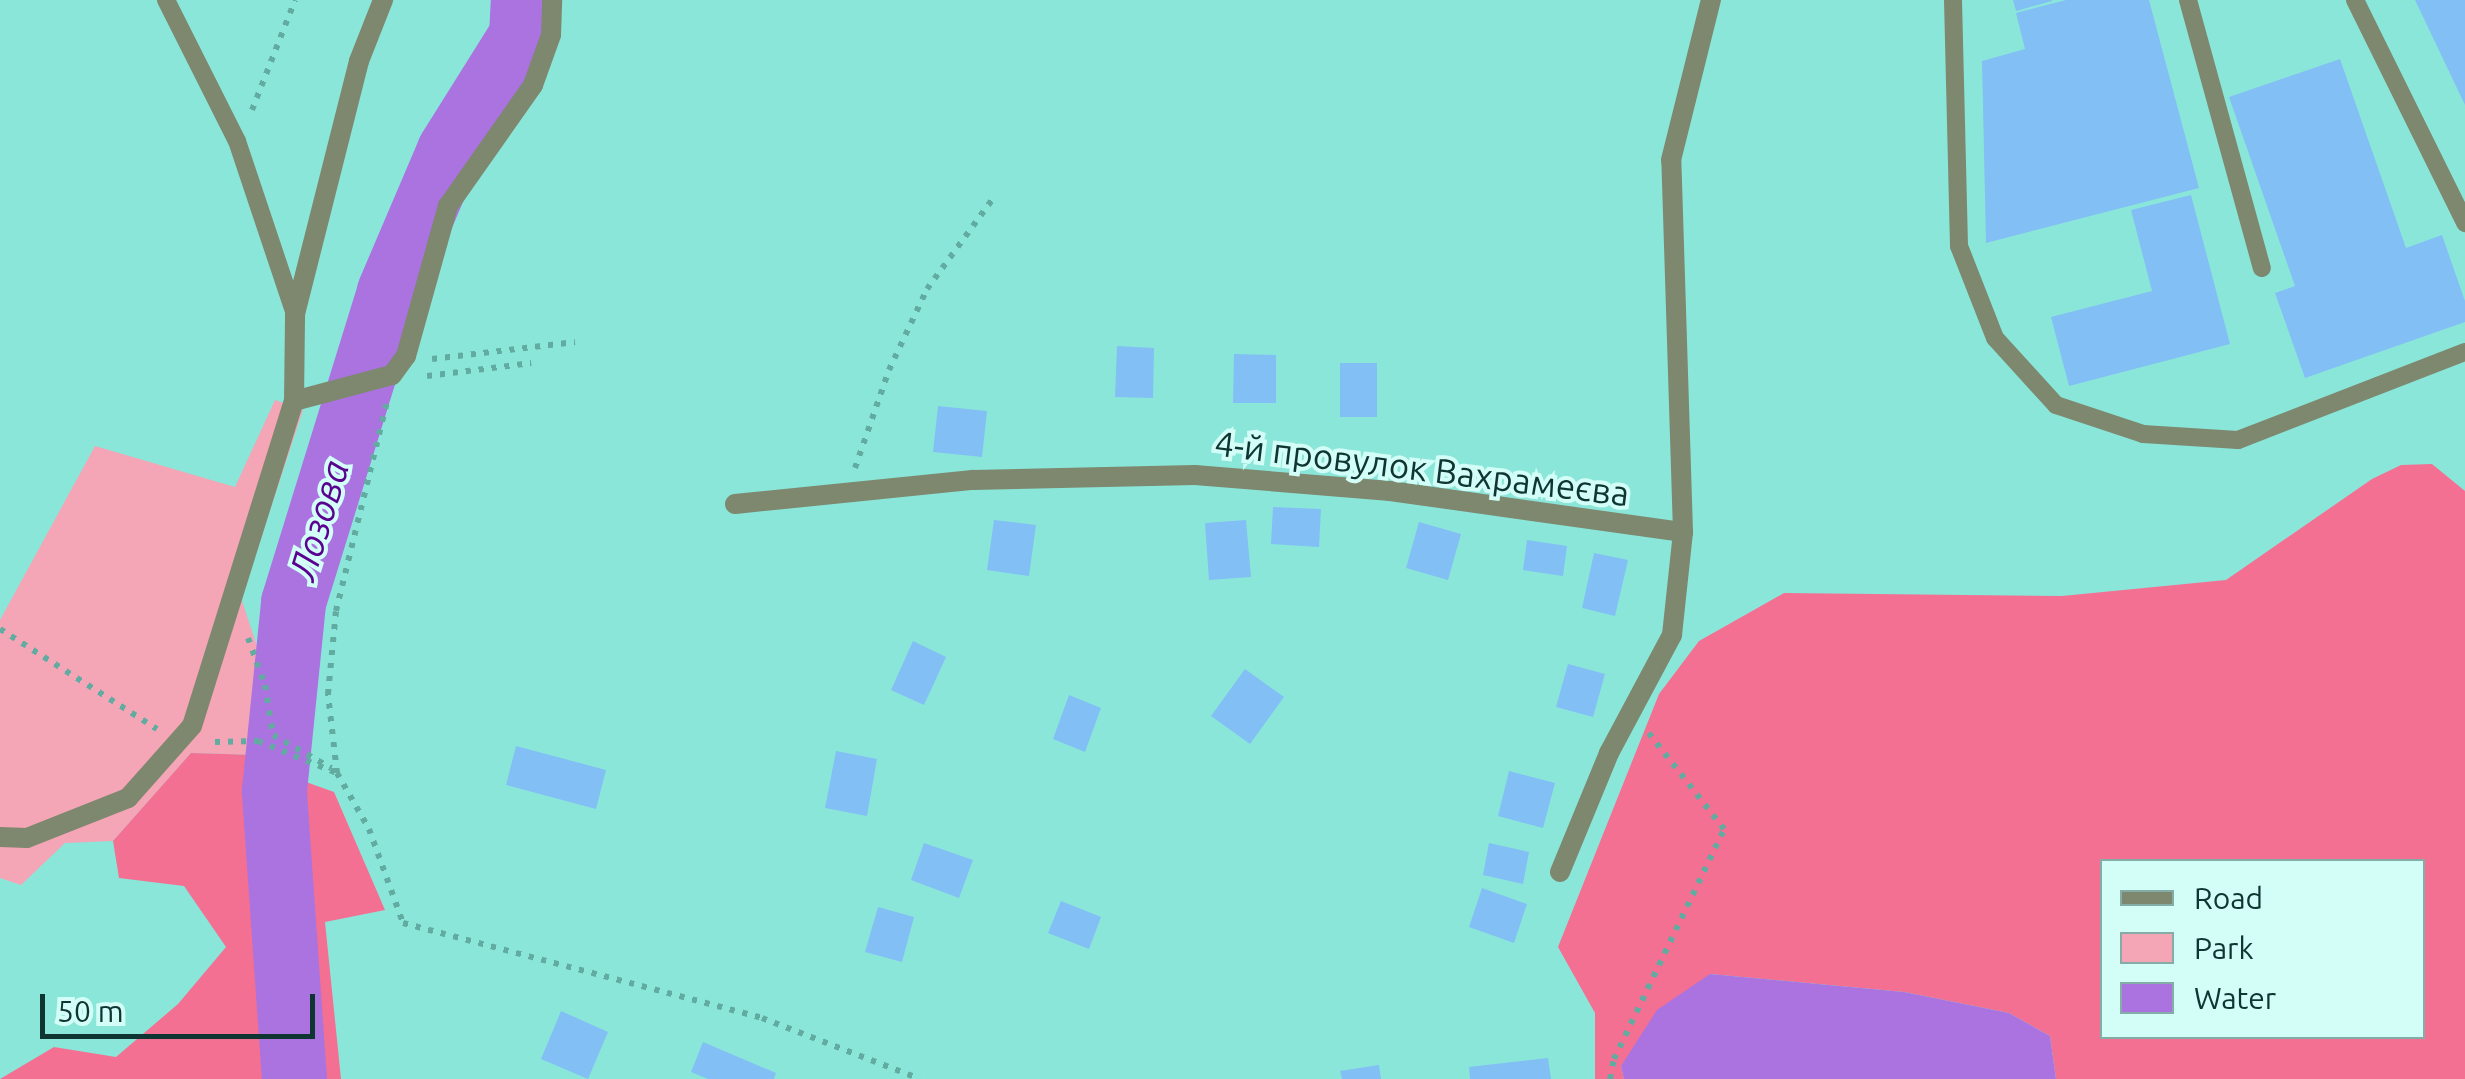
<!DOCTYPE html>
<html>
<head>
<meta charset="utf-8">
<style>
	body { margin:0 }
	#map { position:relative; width:2465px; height:1079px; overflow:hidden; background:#8be6da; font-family:Ubuntu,sans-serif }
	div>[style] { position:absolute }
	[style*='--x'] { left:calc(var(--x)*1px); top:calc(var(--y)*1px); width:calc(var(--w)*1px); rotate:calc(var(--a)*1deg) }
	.green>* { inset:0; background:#f4a5b6 }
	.forest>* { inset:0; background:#f37093 }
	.water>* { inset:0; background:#aa73e0 }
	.river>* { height:65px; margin:-32.5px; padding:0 32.5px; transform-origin:32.5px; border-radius:32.5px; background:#aa73e0 }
	.building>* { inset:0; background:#82bff4 }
	.path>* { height:6px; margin-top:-3px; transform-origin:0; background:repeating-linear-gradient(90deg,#61aba1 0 5px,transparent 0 13px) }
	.service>* { height:18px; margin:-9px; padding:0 9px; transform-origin:9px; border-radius:9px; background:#7d886e }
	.minor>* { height:20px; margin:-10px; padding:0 10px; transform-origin:10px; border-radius:10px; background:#7d886e }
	span { translate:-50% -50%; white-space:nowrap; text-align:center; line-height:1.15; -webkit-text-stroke:8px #d3fdf7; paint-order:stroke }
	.street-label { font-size:35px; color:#0e3531 }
	.water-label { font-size:38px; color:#5b018f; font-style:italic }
	.legend { position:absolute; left:2100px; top:859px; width:325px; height:180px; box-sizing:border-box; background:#d3fdf7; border:2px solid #84ada8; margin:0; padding:12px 18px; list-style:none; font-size:30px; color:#0e3531 }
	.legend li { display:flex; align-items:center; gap:20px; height:50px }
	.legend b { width:50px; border:2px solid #84ada8 }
	.scale { position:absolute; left:40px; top:994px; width:275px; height:45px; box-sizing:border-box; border:5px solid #0e3531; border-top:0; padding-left:12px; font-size:30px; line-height:35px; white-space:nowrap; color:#0e3531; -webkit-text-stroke:8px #d3fdf7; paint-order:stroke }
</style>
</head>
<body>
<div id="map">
	<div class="green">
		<i style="clip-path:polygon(275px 400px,303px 410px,241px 598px,274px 697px,260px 755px,191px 753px,113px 841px,65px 843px,21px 885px,0 878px,0 620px,95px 446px,235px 487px)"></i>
	</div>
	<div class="forest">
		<i style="clip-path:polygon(evenodd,2432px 464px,2465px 491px,2465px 1079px,2056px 1079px,2050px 1036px,2009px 1013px,1904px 992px,1710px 974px,1621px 1066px,1624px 1079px,1595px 1079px,1595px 1013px,1558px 947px,1659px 694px,1699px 641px,1784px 593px,2062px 596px,2226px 580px,2372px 479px,2401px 465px,2432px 464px,2102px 862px,2422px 862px,2422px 1036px,2102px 1036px,2102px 862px)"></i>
		<i style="clip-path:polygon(191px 753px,260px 755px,292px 777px,334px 792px,385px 910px,325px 922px,341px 1079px,0 1079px,54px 1047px,116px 1057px,178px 1004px,226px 947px,184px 886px,119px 878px,113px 841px)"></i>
	</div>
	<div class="water">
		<i style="clip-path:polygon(1710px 974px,1904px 992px,2009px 1013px,2050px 1036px,2056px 1079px,1624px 1079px,1621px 1066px,1657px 1010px)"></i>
	</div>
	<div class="river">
		<i style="--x:294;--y:1079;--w:290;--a:-94"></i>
		<i style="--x:274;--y:790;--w:189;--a:-84.2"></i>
		<i style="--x:293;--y:602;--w:325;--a:-72.8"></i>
		<i style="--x:389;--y:291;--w:153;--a:-66.9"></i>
		<i style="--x:449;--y:150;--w:136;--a:-57.9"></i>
		<i style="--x:521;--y:35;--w:35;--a:-87"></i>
	</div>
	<div class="building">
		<i style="clip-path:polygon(2013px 0,2052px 0,2052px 1px,2016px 11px)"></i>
		<i style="clip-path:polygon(2066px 0,2149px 0,2199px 188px,1986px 243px,1982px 61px,2025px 49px,2016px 13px)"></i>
		<i style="clip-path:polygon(2415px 0,2465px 0,2465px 105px)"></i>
		<i style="clip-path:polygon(2340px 59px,2406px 248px,2442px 235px,2465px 301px,2465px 322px,2305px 378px,2275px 293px,2295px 286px,2229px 97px)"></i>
		<i style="clip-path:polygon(2191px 195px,2230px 344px,2069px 386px,2051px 317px,2152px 291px,2131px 210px)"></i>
		<i style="clip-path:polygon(1117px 346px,1154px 348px,1153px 398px,1115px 397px)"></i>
		<i style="clip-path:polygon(1234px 354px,1276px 355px,1276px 403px,1233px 403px)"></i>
		<i style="clip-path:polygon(1340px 363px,1377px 363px,1377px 417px,1340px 417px)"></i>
		<i style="clip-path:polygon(938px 406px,987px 411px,982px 457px,933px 452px)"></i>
		<i style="clip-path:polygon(1273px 507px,1321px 509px,1319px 547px,1271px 544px)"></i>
		<i style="clip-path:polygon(994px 520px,1036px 525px,1029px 576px,987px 570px)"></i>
		<i style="clip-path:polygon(1246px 520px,1251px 577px,1209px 580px,1205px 523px)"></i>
		<i style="clip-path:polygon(1419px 522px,1461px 534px,1448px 580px,1406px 568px)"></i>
		<i style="clip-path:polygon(1527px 540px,1567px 546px,1563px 576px,1523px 570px)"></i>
		<i style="clip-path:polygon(1594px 553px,1628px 560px,1615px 616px,1582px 608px)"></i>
		<i style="clip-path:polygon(913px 641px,946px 657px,924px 705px,891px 690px)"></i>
		<i style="clip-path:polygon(1568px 664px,1605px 674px,1593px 717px,1556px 707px)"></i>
		<i style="clip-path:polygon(1245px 669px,1284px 697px,1250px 744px,1211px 716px)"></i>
		<i style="clip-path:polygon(1069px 695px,1101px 708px,1085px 752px,1053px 739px)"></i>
		<i style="clip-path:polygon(516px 746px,606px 770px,596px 809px,506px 785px)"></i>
		<i style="clip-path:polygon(836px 751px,877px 759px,867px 816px,825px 808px)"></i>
		<i style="clip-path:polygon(1509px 771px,1555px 783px,1543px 828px,1498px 816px)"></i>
		<i style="clip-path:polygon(924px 843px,973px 860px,959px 898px,911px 880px)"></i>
		<i style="clip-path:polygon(1489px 843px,1529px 852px,1523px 884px,1483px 875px)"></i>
		<i style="clip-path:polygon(1482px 888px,1527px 904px,1514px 943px,1469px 927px)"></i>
		<i style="clip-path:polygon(1061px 901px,1101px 917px,1089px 949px,1048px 933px)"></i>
		<i style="clip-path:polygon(878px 907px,914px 917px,902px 962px,865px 952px)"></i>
		<i style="clip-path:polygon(561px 1011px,608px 1032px,588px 1079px,541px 1059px)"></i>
		<i style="clip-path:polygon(703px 1042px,776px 1073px,774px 1079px,708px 1079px,691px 1072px)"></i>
		<i style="clip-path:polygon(1548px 1058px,1551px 1079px,1470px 1079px,1469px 1067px)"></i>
		<i style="clip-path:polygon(1379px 1065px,1381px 1079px,1342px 1079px,1340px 1071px)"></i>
	</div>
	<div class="path">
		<i style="--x:252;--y:110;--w:118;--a:-68.6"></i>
		<i style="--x:432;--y:359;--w:144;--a:-6.8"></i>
		<i style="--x:427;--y:376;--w:105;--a:-7.1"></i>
		<i style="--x:855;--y:468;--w:104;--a:-70.9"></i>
		<i style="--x:889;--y:370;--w:89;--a:-64.9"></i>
		<i style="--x:927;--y:289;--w:114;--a:-53.9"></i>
		<i style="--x:0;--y:629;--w:186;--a:32.5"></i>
		<i style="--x:248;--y:638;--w:50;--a:70.1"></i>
		<i style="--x:265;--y:685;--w:51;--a:80.9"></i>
		<i style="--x:273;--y:735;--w:67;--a:29.6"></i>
		<i style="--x:215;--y:742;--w:43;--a:-1.3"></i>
		<i style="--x:258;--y:741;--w:85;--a:22.1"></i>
		<i style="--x:337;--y:773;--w:64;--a:60.3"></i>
		<i style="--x:369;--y:829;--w:100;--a:70.1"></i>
		<i style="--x:403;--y:923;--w:371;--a:14.8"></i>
		<i style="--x:762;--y:1018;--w:169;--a:21.1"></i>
		<i style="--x:337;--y:773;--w:80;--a:-96.5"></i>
		<i style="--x:328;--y:694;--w:83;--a:-84.5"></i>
		<i style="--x:336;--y:611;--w:215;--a:-76.3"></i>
		<i style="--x:1610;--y:1079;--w:20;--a:-79"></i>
		<i style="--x:1614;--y:1059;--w:255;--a:-64.4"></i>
		<i style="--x:1724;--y:829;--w:123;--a:-128.1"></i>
	</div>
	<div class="service">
		<i style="--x:166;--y:0;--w:158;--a:63.3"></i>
		<i style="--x:237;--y:141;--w:182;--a:71.5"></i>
		<i style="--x:1953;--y:0;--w:246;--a:88.6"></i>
		<i style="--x:1959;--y:246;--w:99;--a:68.6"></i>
		<i style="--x:1995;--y:338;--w:91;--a:47.7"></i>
		<i style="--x:2056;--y:405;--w:92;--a:18.4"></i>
		<i style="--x:2143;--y:434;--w:95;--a:3.6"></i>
		<i style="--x:2238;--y:440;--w:243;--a:-21.2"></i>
		<i style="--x:2188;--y:0;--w:278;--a:74.6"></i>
		<i style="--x:2355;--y:0;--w:249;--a:63.7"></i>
	</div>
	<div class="minor">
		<i style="--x:294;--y:401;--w:101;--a:-14.9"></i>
		<i style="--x:392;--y:375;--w:24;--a:-54"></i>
		<i style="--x:406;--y:356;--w:156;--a:-74.4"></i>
		<i style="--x:448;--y:206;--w:148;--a:-54.9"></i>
		<i style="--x:533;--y:85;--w:53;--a:-70.2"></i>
		<i style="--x:551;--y:35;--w:35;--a:-88"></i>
		<i style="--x:735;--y:504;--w:239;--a:-5.8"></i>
		<i style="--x:973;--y:480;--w:222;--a:-1.3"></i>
		<i style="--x:1195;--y:475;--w:196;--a:4.7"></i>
		<i style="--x:1390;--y:491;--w:296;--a:8"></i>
		<i style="--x:0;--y:837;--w:27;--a:2"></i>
		<i style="--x:27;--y:838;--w:109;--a:-21.6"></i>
		<i style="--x:128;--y:798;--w:96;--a:-48.4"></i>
		<i style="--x:192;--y:726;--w:341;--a:-72.6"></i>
		<i style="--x:294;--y:401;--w:87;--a:-89.3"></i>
		<i style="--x:295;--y:314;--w:261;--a:-75.8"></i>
		<i style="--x:359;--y:61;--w:66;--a:-68.5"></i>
		<i style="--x:1560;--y:872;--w:129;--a:-67.6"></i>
		<i style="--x:1609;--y:753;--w:134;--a:-61.9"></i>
		<i style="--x:1672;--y:635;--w:104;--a:-83.9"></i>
		<i style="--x:1683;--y:532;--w:372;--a:-91.8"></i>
		<i style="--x:1671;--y:160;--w:165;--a:-76"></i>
	</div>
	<div class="street-label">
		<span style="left:1422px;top:468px;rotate:7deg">4-й провулок Вахрамеєва</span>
	</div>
	<div class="water-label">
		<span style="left:319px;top:520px;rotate:-73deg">Лозова</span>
	</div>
	<ul class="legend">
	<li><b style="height:12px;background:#7d886e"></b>Road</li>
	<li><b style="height:28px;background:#f4a5b6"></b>Park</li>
	<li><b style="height:28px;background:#aa73e0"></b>Water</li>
	</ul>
	<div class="scale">50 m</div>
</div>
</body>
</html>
